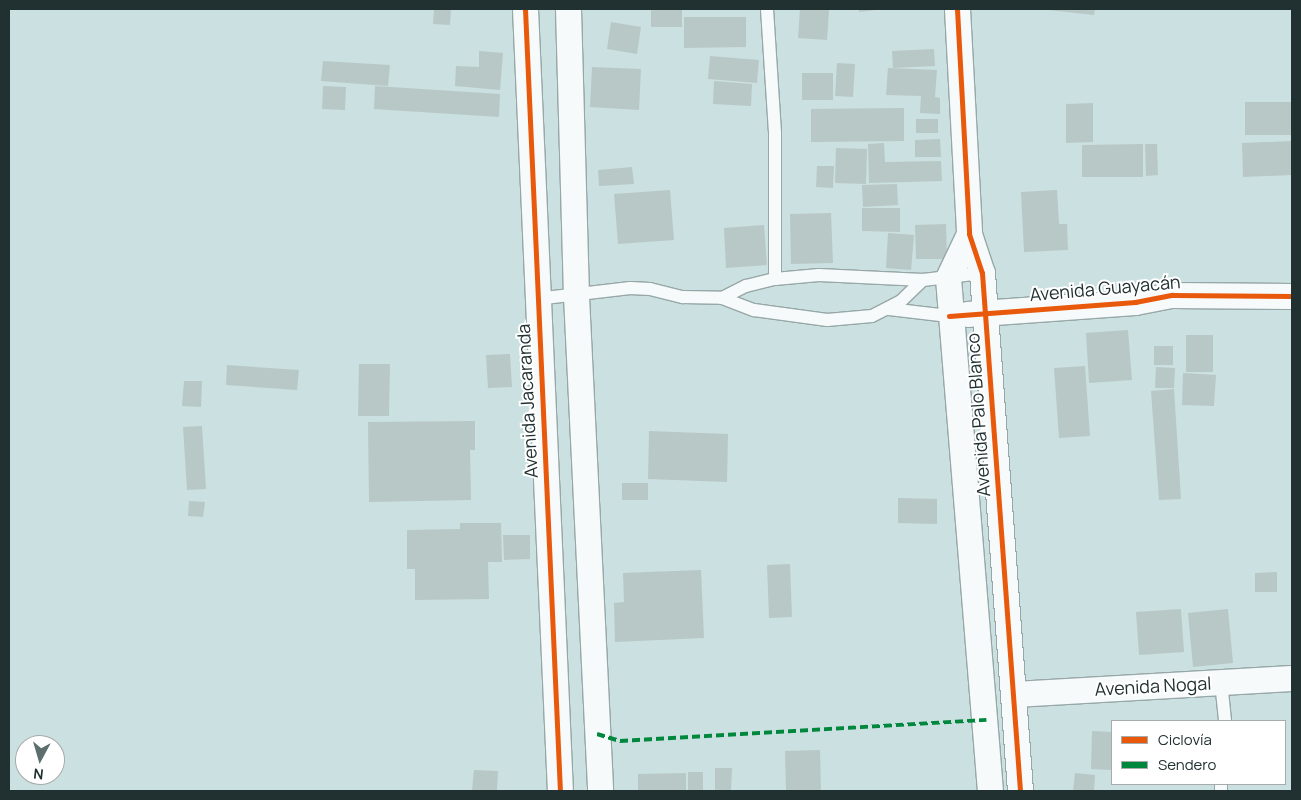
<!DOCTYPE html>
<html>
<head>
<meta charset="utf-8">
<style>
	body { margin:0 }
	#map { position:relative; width:1301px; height:800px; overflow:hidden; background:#cbe0e0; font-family:Manrope,sans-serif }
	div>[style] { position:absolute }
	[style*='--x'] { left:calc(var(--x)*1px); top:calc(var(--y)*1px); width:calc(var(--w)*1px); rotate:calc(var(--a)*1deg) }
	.building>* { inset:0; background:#b8c8c6 }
	.roads { filter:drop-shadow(1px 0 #97a7a7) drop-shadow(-1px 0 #97a7a7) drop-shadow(0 1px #97a7a7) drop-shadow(0 -1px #97a7a7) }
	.lane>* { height:12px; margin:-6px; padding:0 6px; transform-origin:6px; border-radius:6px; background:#f7fafa }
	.street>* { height:25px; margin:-12.5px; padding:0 12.5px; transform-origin:12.5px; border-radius:12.5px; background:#f7fafa }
	.quiet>* { height:4px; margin-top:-2px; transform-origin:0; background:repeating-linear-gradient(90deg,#00873e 0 8px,transparent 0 12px) }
	.cycleway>* { height:5px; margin:-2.5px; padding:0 2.5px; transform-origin:2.5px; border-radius:2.5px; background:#e8590c }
	span { translate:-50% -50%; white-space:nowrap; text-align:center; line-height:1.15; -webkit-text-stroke:4px #fff; paint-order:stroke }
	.street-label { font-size:18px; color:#213030 }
	.frame { position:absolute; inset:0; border:10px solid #213030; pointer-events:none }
	.legend { position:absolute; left:1111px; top:720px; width:175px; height:65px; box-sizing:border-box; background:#fff; border:1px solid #a6acac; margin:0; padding:6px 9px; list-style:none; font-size:15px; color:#213030 }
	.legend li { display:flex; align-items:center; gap:10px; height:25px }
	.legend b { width:25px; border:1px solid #a6acac }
	.north { position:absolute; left:15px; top:735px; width:50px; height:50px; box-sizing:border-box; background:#fff; border:1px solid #a6acac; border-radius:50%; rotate:186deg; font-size:14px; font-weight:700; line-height:20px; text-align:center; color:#213030 }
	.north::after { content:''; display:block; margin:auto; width:18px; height:22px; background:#5c6e6e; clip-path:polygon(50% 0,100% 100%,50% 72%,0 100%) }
</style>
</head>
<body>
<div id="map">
	<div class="building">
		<i style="clip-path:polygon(434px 9px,451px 9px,450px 25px,433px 24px)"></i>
		<i style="clip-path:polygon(651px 9px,682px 9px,682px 27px,651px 27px)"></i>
		<i style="clip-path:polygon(800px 9px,829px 10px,827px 40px,798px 38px)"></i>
		<i style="clip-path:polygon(859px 9px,876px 9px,876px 10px,859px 12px)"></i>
		<i style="clip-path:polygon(1039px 9px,1095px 9px,1094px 15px)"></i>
		<i style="clip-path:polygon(684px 17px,746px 17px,746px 47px,684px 48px)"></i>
		<i style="clip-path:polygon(611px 22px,641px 27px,637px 54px,607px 49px)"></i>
		<i style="clip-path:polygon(934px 49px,935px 66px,893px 68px,892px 51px)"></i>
		<i style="clip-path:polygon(479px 51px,503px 53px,500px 90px,455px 86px,456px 66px,479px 67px)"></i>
		<i style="clip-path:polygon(710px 56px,759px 60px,757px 83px,708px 79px)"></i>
		<i style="clip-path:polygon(323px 61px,390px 65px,388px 86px,321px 81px)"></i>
		<i style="clip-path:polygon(837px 63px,855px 64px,853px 97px,835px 96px)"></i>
		<i style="clip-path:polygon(592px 67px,641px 69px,639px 110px,590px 107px)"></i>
		<i style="clip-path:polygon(888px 68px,937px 70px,935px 97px,940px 98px,940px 114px,920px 113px,921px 96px,886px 95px)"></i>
		<i style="clip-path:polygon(802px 73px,833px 73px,833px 100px,802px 100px)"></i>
		<i style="clip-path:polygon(714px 81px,752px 84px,751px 106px,713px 104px)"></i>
		<i style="clip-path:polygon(323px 86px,346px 87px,345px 110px,322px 109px)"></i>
		<i style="clip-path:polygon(375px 86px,500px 94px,499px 117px,374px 109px)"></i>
		<i style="clip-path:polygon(1245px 102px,1292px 102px,1292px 135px,1245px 135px)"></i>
		<i style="clip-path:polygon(1093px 103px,1093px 142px,1066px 143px,1066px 104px)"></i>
		<i style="clip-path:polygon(904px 108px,904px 141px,811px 142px,811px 109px)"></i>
		<i style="clip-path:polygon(916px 119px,938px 119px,938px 133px,916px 133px)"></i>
		<i style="clip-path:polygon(940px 139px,941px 157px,915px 157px,915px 140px)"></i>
		<i style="clip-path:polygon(1292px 141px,1292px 175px,1243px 177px,1242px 143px)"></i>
		<i style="clip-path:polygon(884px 143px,885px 162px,941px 161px,942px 181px,869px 183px,868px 144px)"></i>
		<i style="clip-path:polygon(1143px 144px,1143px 177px,1082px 177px,1082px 145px)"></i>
		<i style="clip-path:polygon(1145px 144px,1157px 144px,1158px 175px,1146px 176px)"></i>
		<i style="clip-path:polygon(836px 148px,867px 149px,866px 184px,835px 183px)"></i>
		<i style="clip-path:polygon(817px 166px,834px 166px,833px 188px,816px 187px)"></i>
		<i style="clip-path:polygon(632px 167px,634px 184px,599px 186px,598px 170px)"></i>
		<i style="clip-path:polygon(897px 184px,898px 205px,863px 207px,862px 185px)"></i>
		<i style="clip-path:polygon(670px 190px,674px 240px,618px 244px,614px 194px)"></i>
		<i style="clip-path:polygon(1057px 190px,1059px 224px,1067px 224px,1068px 250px,1024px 252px,1021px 192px)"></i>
		<i style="clip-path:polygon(862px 208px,900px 208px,900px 232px,862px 231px)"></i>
		<i style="clip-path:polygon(831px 213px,833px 263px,791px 264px,790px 214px)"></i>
		<i style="clip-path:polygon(946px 224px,947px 259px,916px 259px,915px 225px)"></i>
		<i style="clip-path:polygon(764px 225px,767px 265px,726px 268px,724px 228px)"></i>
		<i style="clip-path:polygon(888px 233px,914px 235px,911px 270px,886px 268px)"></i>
		<i style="clip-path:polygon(1128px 330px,1132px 380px,1089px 383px,1086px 333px)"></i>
		<i style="clip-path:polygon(1186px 335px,1213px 335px,1213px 372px,1186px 372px)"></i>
		<i style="clip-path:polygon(1154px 346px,1173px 346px,1173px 365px,1154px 365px)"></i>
		<i style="clip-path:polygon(510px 354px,512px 387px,488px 388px,486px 355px)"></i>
		<i style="clip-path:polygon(359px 364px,390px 364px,389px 416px,358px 416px)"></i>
		<i style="clip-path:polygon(227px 365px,299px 370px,297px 390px,226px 385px)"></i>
		<i style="clip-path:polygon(1085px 366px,1090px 436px,1059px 438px,1054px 368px)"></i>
		<i style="clip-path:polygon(1156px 367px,1175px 368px,1174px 388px,1155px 388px)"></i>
		<i style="clip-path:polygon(1183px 373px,1216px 375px,1214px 406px,1182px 405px)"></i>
		<i style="clip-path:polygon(184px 381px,202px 381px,201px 407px,182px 406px)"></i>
		<i style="clip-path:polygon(1174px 389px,1181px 499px,1159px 500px,1151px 391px)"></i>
		<i style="clip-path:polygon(475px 421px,475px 450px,470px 450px,471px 500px,369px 502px,368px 422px)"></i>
		<i style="clip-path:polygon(202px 426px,206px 489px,187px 490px,183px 427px)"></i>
		<i style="clip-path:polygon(649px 431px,728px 434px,727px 482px,648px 479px)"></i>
		<i style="clip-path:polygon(622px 483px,648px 483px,648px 500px,622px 500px)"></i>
		<i style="clip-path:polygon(898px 498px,937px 499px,937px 524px,898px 523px)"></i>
		<i style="clip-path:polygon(189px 501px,205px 502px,203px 517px,188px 516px)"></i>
		<i style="clip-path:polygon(460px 523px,501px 523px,502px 562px,488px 562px,489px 599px,415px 600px,415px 569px,407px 569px,407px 530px,460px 529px)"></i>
		<i style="clip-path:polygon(503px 535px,530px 535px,530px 559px,504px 560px)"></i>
		<i style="clip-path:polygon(790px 564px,792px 617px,769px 618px,767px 565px)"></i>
		<i style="clip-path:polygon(701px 570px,704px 638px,615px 642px,614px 603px,624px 602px,623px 573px)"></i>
		<i style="clip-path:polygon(1277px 572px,1277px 592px,1255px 592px,1255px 573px)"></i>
		<i style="clip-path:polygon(1181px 609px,1184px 652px,1139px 655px,1136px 612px)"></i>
		<i style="clip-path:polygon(1228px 609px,1233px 663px,1193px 667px,1188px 613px)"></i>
		<i style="clip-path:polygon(1092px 731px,1112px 732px,1112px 770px,1091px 769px)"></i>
		<i style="clip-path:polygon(820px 750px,821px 791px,786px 791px,785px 751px)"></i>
		<i style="clip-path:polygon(715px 768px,732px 768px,731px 791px,715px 791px)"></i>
		<i style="clip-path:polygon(474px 770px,498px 771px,497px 791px,472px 791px)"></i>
		<i style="clip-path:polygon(688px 772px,703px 772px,703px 791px,688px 791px)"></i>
		<i style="clip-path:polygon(686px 773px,686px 791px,638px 791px,638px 774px)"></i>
		<i style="clip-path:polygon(1075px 773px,1095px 775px,1094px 791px,1073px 791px)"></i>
	</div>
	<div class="roads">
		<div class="lane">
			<i style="--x:767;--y:9;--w:124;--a:86.3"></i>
			<i style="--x:775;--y:133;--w:146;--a:90"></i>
			<i style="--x:722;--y:298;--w:34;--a:21"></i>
			<i style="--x:754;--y:310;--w:74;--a:7.8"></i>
			<i style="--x:827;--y:320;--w:45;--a:-5.1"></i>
			<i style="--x:872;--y:316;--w:31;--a:-27"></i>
			<i style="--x:900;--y:302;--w:32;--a:-44"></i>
			<i style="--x:536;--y:299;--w:95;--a:-6.7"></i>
			<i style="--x:630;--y:288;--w:20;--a:3"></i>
			<i style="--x:650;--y:289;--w:34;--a:14"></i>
			<i style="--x:683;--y:297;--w:39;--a:1"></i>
			<i style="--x:722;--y:298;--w:27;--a:-27"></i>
			<i style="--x:746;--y:286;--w:30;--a:-14"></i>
			<i style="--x:775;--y:279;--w:44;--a:-5.2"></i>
			<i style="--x:819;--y:275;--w:104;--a:2.8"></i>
			<i style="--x:923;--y:280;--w:59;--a:-6.8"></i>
			<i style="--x:889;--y:309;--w:60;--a:6.7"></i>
			<i style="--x:1221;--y:682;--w:39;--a:84"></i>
			<i style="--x:1221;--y:791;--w:7;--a:-90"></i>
		</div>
		<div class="street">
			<i style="--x:525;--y:9;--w:783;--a:87.44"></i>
			<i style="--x:568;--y:9;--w:287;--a:88.4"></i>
			<i style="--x:576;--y:296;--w:496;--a:87.2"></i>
			<i style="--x:957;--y:9;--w:225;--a:86.9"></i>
			<i style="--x:969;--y:234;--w:41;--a:71.6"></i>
			<i style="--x:982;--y:273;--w:519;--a:85.8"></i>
			<i style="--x:969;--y:234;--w:49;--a:115.5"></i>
			<i style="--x:948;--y:278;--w:515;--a:85.32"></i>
			<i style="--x:967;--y:314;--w:168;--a:-4.1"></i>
			<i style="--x:1135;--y:302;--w:38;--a:-11"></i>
			<i style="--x:1172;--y:295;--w:120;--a:0.5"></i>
			<i style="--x:1014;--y:694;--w:278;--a:-3.3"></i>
		</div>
	</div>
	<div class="quiet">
		<i style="--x:597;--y:734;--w:24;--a:17"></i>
		<i style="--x:620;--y:741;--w:367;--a:-3.3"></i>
	</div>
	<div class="cycleway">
		<i style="--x:525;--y:9;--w:783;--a:87.44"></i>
		<i style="--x:957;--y:9;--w:225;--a:86.9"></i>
		<i style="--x:969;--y:234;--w:41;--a:71.6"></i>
		<i style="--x:982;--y:273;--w:519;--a:85.8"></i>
		<i style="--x:949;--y:316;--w:187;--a:-4.3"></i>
		<i style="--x:1135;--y:302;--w:38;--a:-11"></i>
		<i style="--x:1172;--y:295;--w:120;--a:0.5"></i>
	</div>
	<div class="street-label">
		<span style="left:1105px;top:288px;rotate:-5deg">Avenida Guayacán</span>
		<span style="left:527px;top:401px;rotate:-93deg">Avenida Jacaranda</span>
		<span style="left:978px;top:415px;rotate:-94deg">Avenida Palo Blanco</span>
		<span style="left:1153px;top:686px;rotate:-3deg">Avenida Nogal</span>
	</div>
	<div class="frame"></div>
	<ul class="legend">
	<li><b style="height:6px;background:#e8590c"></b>Ciclovía</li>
	<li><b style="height:6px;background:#00873e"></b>Sendero</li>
	</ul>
	<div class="north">N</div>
</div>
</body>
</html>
